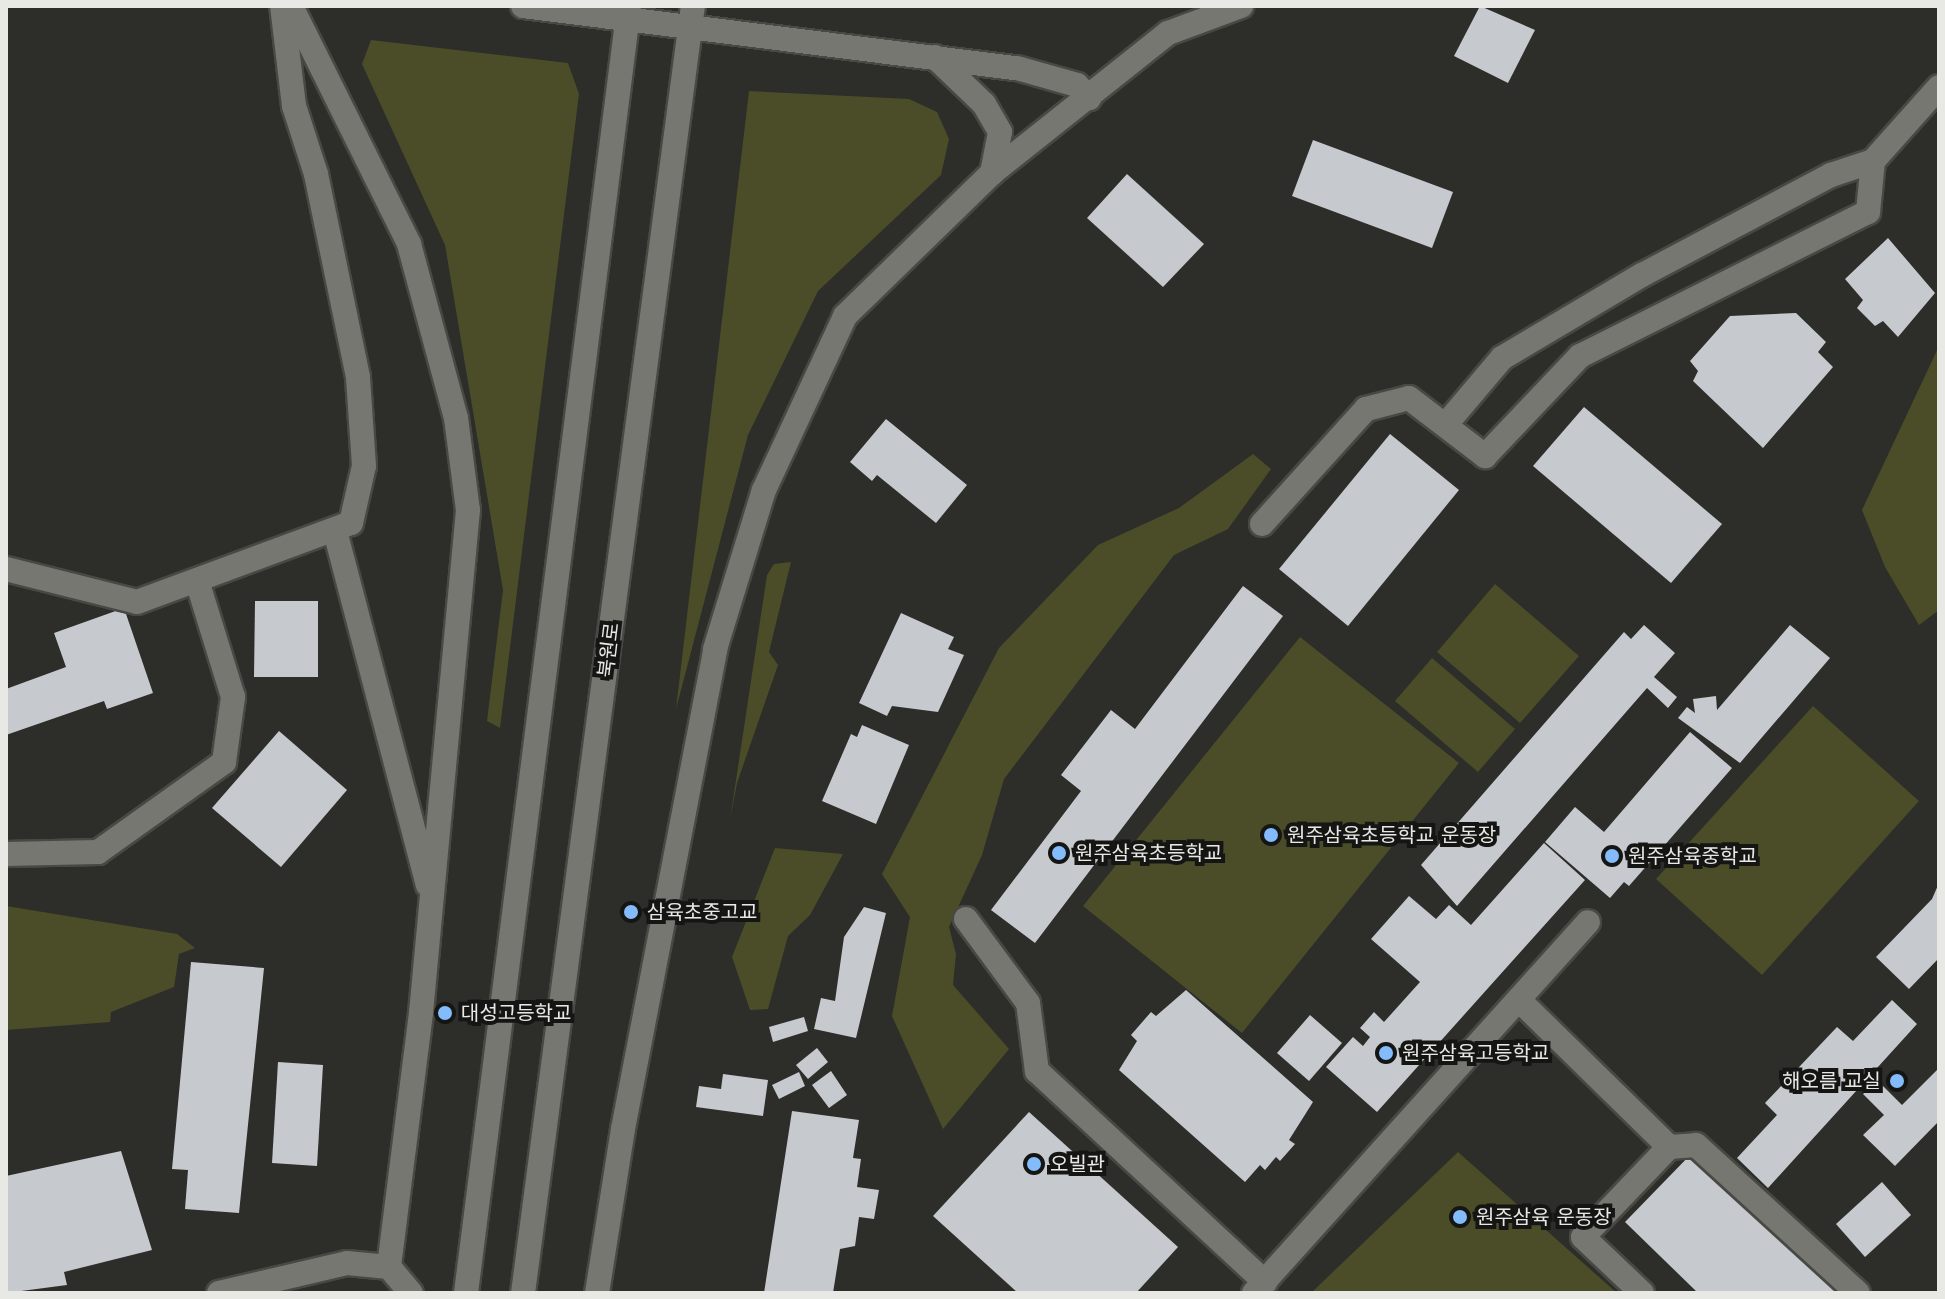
<!DOCTYPE html>
<html>
<head>
<meta charset="utf-8">
<style>
	body { margin:0 }
	#map { position:relative; width:1945px; height:1299px; overflow:hidden; background:#2d2d29; font-family:"Work Sans","Noto Sans KR",sans-serif }
	div>[style] { position:absolute }
	[style*='--x'] { left:calc(var(--x)*1px); top:calc(var(--y)*1px); width:calc(var(--w)*1px); rotate:calc(var(--a)*1deg) }
	.green>* { inset:0; background:#4b4d29 }
	.building>* { inset:0; background:#c6cacf }
	.roads { filter:drop-shadow(2px 0 #484844) drop-shadow(-2px 0 #484844) drop-shadow(0 2px #484844) drop-shadow(0 -2px #484844) }
	.minor>* { height:24px; margin:-12px; padding:0 12px; transform-origin:12px; border-radius:12px; background:#767771 }
	.dots>* { width:22px; height:22px; translate:-50% -50%; box-sizing:border-box; border:4px solid #151513; border-radius:50% }
	span { translate:-50% -50%; white-space:nowrap; text-align:center; line-height:1.15; -webkit-text-stroke:8px #151513; paint-order:stroke }
	.street-label { font-size:20px; color:#e8e8e5 }
	.poi-label { font-size:20px; color:#e8e8e5 }
	.left { translate:0 -50%; text-align:left }
	.right { translate:-100% -50%; text-align:right }
	.frame { position:absolute; inset:0; border:8px solid #e8e8e5; pointer-events:none }
</style>
</head>
<body>
<div id="map">
	<div class="green">
		<i style="clip-path:polygon(371px 40px,568px 63px,579px 94px,500px 728px,487px 721px,503px 590px,445px 245px,362px 64px)"></i>
		<i style="clip-path:polygon(749px 91px,909px 99px,937px 112px,949px 139px,941px 175px,818px 291px,748px 435px,676px 709px)"></i>
		<i style="clip-path:polygon(1939px 346px,1939px 610px,1919px 625px,1885px 567px,1862px 510px)"></i>
		<i style="clip-path:polygon(1253px 454px,1271px 469px,1228px 529px,1174px 555px,1004px 779px,982px 855px,949px 927px,956px 954px,953px 985px,1009px 1049px,943px 1129px,892px 1016px,910px 917px,882px 874px,999px 648px,1098px 545px,1179px 508px)"></i>
		<i style="clip-path:polygon(791px 562px,769px 652px,778px 665px,737px 783px,730px 820px,767px 575px,774px 564px)"></i>
		<i style="clip-path:polygon(1495px 584px,1579px 656px,1520px 723px,1437px 652px)"></i>
		<i style="clip-path:polygon(1300px 637px,1459px 763px,1242px 1033px,1083px 906px)"></i>
		<i style="clip-path:polygon(1432px 658px,1515px 729px,1478px 772px,1395px 701px)"></i>
		<i style="clip-path:polygon(1813px 706px,1919px 801px,1762px 975px,1656px 879px)"></i>
		<i style="clip-path:polygon(775px 848px,843px 854px,810px 915px,788px 936px,768px 1009px,750px 1010px,732px 957px)"></i>
		<i style="clip-path:polygon(6px 906px,177px 934px,195px 948px,179px 954px,174px 987px,111px 1012px,110px 1022px,6px 1030px)"></i>
		<i style="clip-path:polygon(1458px 1152px,1617px 1293px,1311px 1293px)"></i>
	</div>
	<div class="building">
		<i style="clip-path:polygon(1480px 6px,1535px 30px,1508px 83px,1454px 56px)"></i>
		<i style="clip-path:polygon(1313px 140px,1453px 192px,1432px 248px,1292px 196px)"></i>
		<i style="clip-path:polygon(1127px 174px,1204px 244px,1163px 287px,1087px 218px)"></i>
		<i style="clip-path:polygon(1888px 238px,1935px 293px,1898px 337px,1883px 321px,1875px 326px,1857px 308px,1863px 300px,1845px 279px)"></i>
		<i style="clip-path:polygon(1796px 313px,1826px 342px,1818px 352px,1833px 367px,1763px 448px,1693px 381px,1698px 371px,1690px 361px,1730px 316px)"></i>
		<i style="clip-path:polygon(1584px 407px,1722px 524px,1671px 583px,1533px 466px)"></i>
		<i style="clip-path:polygon(886px 419px,967px 485px,936px 523px,877px 475px,872px 481px,850px 462px)"></i>
		<i style="clip-path:polygon(1390px 434px,1459px 490px,1348px 626px,1279px 569px)"></i>
		<i style="clip-path:polygon(1243px 586px,1283px 616px,1035px 943px,991px 910px,1081px 791px,1061px 775px,1111px 710px,1135px 729px)"></i>
		<i style="clip-path:polygon(255px 601px,318px 601px,318px 677px,254px 677px)"></i>
		<i style="clip-path:polygon(124px 608px,153px 693px,107px 709px,104px 701px,6px 735px,6px 689px,66px 667px,54px 633px)"></i>
		<i style="clip-path:polygon(901px 613px,954px 637px,948px 649px,964px 655px,938px 712px,892px 706px,887px 716px,859px 703px)"></i>
		<i style="clip-path:polygon(1644px 625px,1675px 653px,1654px 677px,1677px 697px,1668px 708px,1647px 688px,1457px 906px,1421px 865px,1624px 632px,1631px 639px)"></i>
		<i style="clip-path:polygon(1790px 625px,1830px 658px,1740px 763px,1678px 718px,1687px 707px,1695px 713px,1693px 699px,1716px 696px,1717px 710px)"></i>
		<i style="clip-path:polygon(862px 725px,909px 745px,876px 824px,822px 801px,851px 734px,857px 737px)"></i>
		<i style="clip-path:polygon(279px 731px,347px 790px,281px 867px,212px 808px)"></i>
		<i style="clip-path:polygon(1690px 732px,1732px 768px,1629px 886px,1624px 882px,1610px 898px,1545px 842px,1575px 807px,1604px 832px)"></i>
		<i style="clip-path:polygon(1544px 843px,1585px 880px,1377px 1112px,1326px 1067px,1353px 1037px,1363px 1046px,1370px 1037px,1360px 1028px,1374px 1012px,1384px 1022px,1420px 982px,1371px 939px,1409px 896px,1436px 919px,1449px 905px,1471px 925px)"></i>
		<i style="clip-path:polygon(1939px 883px,1939px 958px,1909px 989px,1876px 957px,1932px 899px)"></i>
		<i style="clip-path:polygon(864px 907px,886px 913px,856px 1038px,814px 1029px,821px 998px,835px 1001px,844px 937px)"></i>
		<i style="clip-path:polygon(191px 962px,264px 968px,239px 1213px,185px 1209px,188px 1170px,172px 1169px)"></i>
		<i style="clip-path:polygon(1186px 990px,1313px 1102px,1289px 1140px,1295px 1144px,1280px 1161px,1276px 1157px,1265px 1170px,1260px 1165px,1245px 1182px,1119px 1070px,1137px 1041px,1131px 1035px,1151px 1012px,1156px 1016px)"></i>
		<i style="clip-path:polygon(1892px 1000px,1917px 1024px,1768px 1188px,1737px 1158px,1777px 1115px,1765px 1103px,1837px 1027px,1853px 1041px)"></i>
		<i style="clip-path:polygon(1310px 1015px,1342px 1043px,1309px 1081px,1277px 1053px)"></i>
		<i style="clip-path:polygon(804px 1017px,808px 1031px,773px 1042px,769px 1027px)"></i>
		<i style="clip-path:polygon(817px 1048px,828px 1062px,808px 1079px,796px 1065px)"></i>
		<i style="clip-path:polygon(278px 1062px,323px 1065px,317px 1166px,272px 1163px)"></i>
		<i style="clip-path:polygon(1939px 1068px,1939px 1121px,1895px 1166px,1863px 1135px,1884px 1115px,1863px 1094px,1877px 1080px,1902px 1105px)"></i>
		<i style="clip-path:polygon(831px 1071px,847px 1095px,829px 1108px,812px 1085px)"></i>
		<i style="clip-path:polygon(799px 1072px,805px 1086px,779px 1099px,772px 1085px)"></i>
		<i style="clip-path:polygon(723px 1074px,768px 1080px,763px 1116px,696px 1107px,699px 1086px,721px 1089px)"></i>
		<i style="clip-path:polygon(792px 1111px,859px 1120px,853px 1158px,861px 1159px,857px 1187px,879px 1190px,874px 1219px,859px 1217px,855px 1246px,840px 1249px,833px 1293px,764px 1293px)"></i>
		<i style="clip-path:polygon(1029px 1112px,1178px 1247px,1136px 1293px,1018px 1293px,933px 1216px)"></i>
		<i style="clip-path:polygon(121px 1151px,152px 1250px,64px 1272px,67px 1285px,6px 1293px,6px 1176px)"></i>
		<i style="clip-path:polygon(1693px 1152px,1838px 1293px,1698px 1293px,1625px 1222px)"></i>
		<i style="clip-path:polygon(1882px 1182px,1911px 1215px,1865px 1257px,1836px 1224px)"></i>
	</div>
	<div class="roads">
		<div class="minor">
			<i style="--x:291;--y:6;--w:266;--a:63.6"></i>
			<i style="--x:409;--y:244;--w:180;--a:74.9"></i>
			<i style="--x:456;--y:418;--w:93;--a:82.6"></i>
			<i style="--x:468;--y:510;--w:505;--a:95.34"></i>
			<i style="--x:421;--y:1013;--w:256;--a:97.2"></i>
			<i style="--x:523;--y:6;--w:498;--a:7.2"></i>
			<i style="--x:1017;--y:68;--w:62;--a:15.8"></i>
			<i style="--x:1077;--y:85;--w:18;--a:47"></i>
			<i style="--x:935;--y:57;--w:68;--a:43.8"></i>
			<i style="--x:984;--y:104;--w:32;--a:60"></i>
			<i style="--x:1000;--y:132;--w:42;--a:101"></i>
			<i style="--x:1447;--y:423;--w:85;--a:-49.8"></i>
			<i style="--x:1502;--y:358;--w:163;--a:-30.7"></i>
			<i style="--x:1642;--y:275;--w:214;--a:-27.9"></i>
			<i style="--x:1831;--y:175;--w:44;--a:-18.4"></i>
			<i style="--x:1873;--y:161;--w:99;--a:-48.3"></i>
			<i style="--x:1262;--y:524;--w:155;--a:-47.9"></i>
			<i style="--x:1366;--y:409;--w:44;--a:-14.3"></i>
			<i style="--x:1409;--y:398;--w:96;--a:37.3"></i>
			<i style="--x:1485;--y:456;--w:138;--a:-46.5"></i>
			<i style="--x:1580;--y:356;--w:322;--a:-26.6"></i>
			<i style="--x:1868;--y:212;--w:51;--a:-84.4"></i>
			<i style="--x:335;--y:531;--w:366;--a:75.3"></i>
			<i style="--x:6;--y:569;--w:135;--a:14.1"></i>
			<i style="--x:137;--y:602;--w:228;--a:-20.3"></i>
			<i style="--x:351;--y:523;--w:58;--a:-77.2"></i>
			<i style="--x:364;--y:466;--w:89;--a:-93.9"></i>
			<i style="--x:358;--y:377;--w:207;--a:-101.7"></i>
			<i style="--x:316;--y:174;--w:71;--a:-107.9"></i>
			<i style="--x:294;--y:106;--w:101;--a:-96.8"></i>
			<i style="--x:6;--y:854;--w:92;--a:-1.2"></i>
			<i style="--x:98;--y:852;--w:155;--a:-35.5"></i>
			<i style="--x:224;--y:762;--w:66;--a:-82.1"></i>
			<i style="--x:233;--y:697;--w:121;--a:-107.2"></i>
			<i style="--x:966;--y:919;--w:104;--a:53.6"></i>
			<i style="--x:1028;--y:1003;--w:69;--a:82.5"></i>
			<i style="--x:1037;--y:1071;--w:311;--a:42.8"></i>
			<i style="--x:1519;--y:1000;--w:210;--a:44.4"></i>
			<i style="--x:219;--y:1293;--w:131;--a:-13.2"></i>
			<i style="--x:347;--y:1263;--w:42;--a:5.4"></i>
			<i style="--x:389;--y:1267;--w:34;--a:50"></i>
			<i style="--x:466;--y:1293;--w:1297;--a:-82.78"></i>
			<i style="--x:523;--y:1293;--w:1298;--a:-82.48"></i>
			<i style="--x:597;--y:1293;--w:166;--a:-81"></i>
			<i style="--x:623;--y:1129;--w:489;--a:-79.1"></i>
			<i style="--x:715;--y:649;--w:166;--a:-72.9"></i>
			<i style="--x:764;--y:490;--w:192;--a:-65"></i>
			<i style="--x:845;--y:316;--w:205;--a:-44.2"></i>
			<i style="--x:992;--y:173;--w:225;--a:-38.5"></i>
			<i style="--x:1168;--y:33;--w:78;--a:-20.3"></i>
			<i style="--x:1254;--y:1293;--w:499;--a:-48"></i>
			<i style="--x:1642;--y:1293;--w:81;--a:-136.5"></i>
			<i style="--x:1583;--y:1237;--w:124;--a:-46.3"></i>
			<i style="--x:1669;--y:1147;--w:27;--a:-4"></i>
			<i style="--x:1696;--y:1145;--w:219;--a:42.4"></i>
		</div>
	</div>
	<div class="dots">
		<i style="left:1271px;top:835px;background:#84bcfb"></i>
		<i style="left:1059px;top:853px;background:#84bcfb"></i>
		<i style="left:1612px;top:856px;background:#84bcfb"></i>
		<i style="left:631px;top:912px;background:#84bcfb"></i>
		<i style="left:445px;top:1013px;background:#84bcfb"></i>
		<i style="left:1386px;top:1053px;background:#84bcfb"></i>
		<i style="left:1897px;top:1081px;background:#84bcfb"></i>
		<i style="left:1034px;top:1164px;background:#84bcfb"></i>
		<i style="left:1460px;top:1217px;background:#84bcfb"></i>
	</div>
	<div class="street-label">
		<span style="left:609px;top:650px;rotate:-83deg">북원로</span>
	</div>
	<div class="poi-label">
		<span class="left" style="left:1287px;top:835px">원주삼육초등학교 운동장</span>
		<span class="left" style="left:1075px;top:853px">원주삼육초등학교</span>
		<span class="left" style="left:1628px;top:856px">원주삼육중학교</span>
		<span class="left" style="left:647px;top:912px">삼육초중고교</span>
		<span class="left" style="left:461px;top:1013px">대성고등학교</span>
		<span class="left" style="left:1402px;top:1053px">원주삼육고등학교</span>
		<span class="right" style="left:1881px;top:1081px">해오름 교실</span>
		<span class="left" style="left:1050px;top:1164px">오빌관</span>
		<span class="left" style="left:1476px;top:1217px">원주삼육 운동장</span>
	</div>
	<div class="frame"></div>
</div>
</body>
</html>
